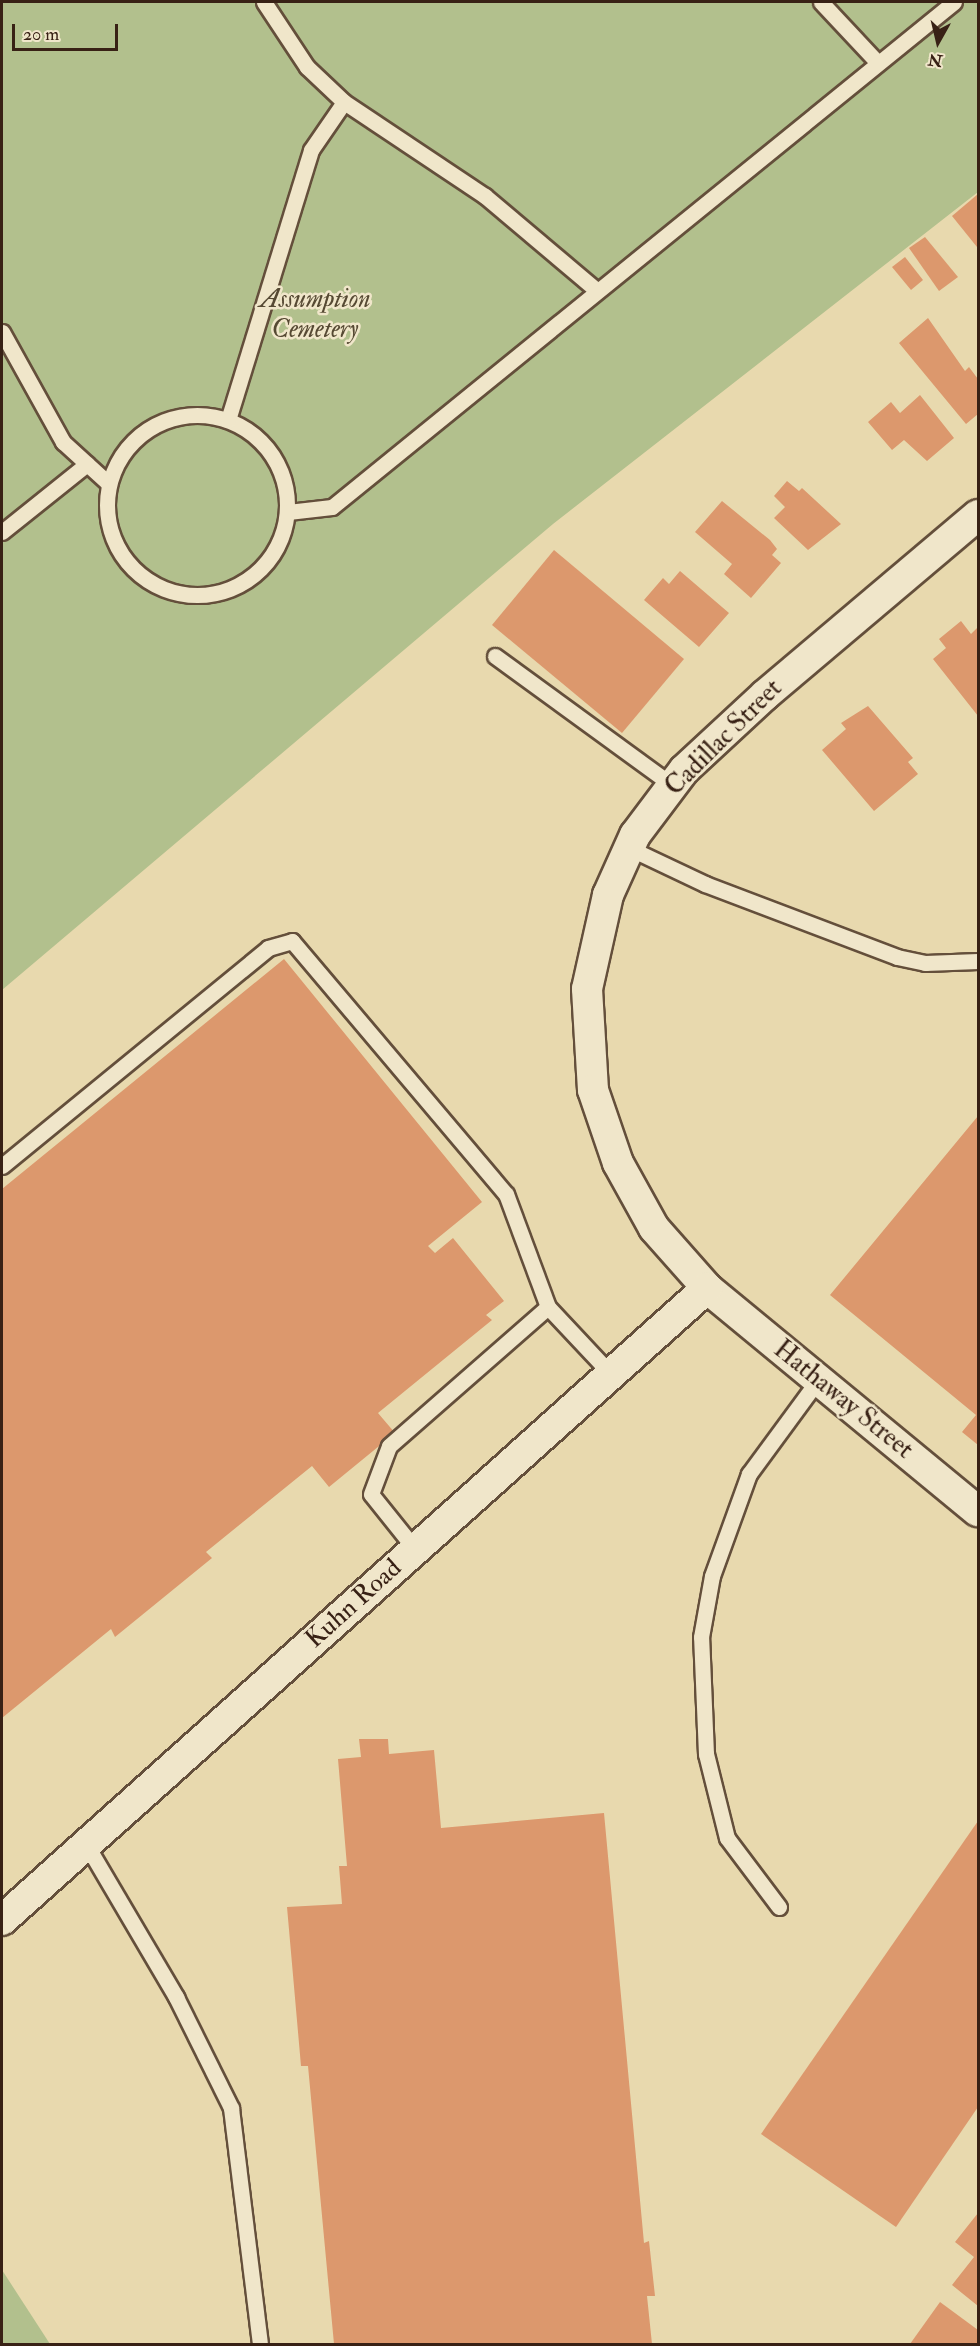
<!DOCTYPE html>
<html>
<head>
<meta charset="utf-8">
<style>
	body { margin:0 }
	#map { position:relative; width:980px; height:2346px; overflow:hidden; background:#e8d9ae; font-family:"IM FELL Double Pica",serif }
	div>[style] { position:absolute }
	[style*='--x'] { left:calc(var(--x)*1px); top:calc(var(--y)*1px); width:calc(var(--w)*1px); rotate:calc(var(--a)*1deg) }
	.green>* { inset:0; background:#b2c08d }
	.building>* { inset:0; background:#dc986d }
	.roads { filter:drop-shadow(2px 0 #644f3b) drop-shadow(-2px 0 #644f3b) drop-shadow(0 2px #644f3b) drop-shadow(0 -2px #644f3b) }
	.service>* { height:15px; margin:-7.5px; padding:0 7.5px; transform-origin:7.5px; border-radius:7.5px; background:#f0e6ca }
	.service>.ring { margin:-7.5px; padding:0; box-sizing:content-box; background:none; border:15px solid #f0e6ca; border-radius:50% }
	.minor>* { height:30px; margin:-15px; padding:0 15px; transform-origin:15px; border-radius:15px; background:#f0e6ca }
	span { translate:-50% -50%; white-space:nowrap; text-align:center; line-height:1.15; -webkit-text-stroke:5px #f0e6ca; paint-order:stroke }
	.park-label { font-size:26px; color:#564933; font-style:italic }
	.street-label { font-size:26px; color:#382115 }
	.frame { position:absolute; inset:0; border:3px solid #382115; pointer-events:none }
	.north { position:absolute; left:908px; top:12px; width:60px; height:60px; -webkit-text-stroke:4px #f0e6ca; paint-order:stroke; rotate:188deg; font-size:16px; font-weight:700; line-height:24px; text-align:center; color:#382115 }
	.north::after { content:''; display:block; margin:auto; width:21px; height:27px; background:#382115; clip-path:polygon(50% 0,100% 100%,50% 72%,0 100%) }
	.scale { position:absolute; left:12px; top:24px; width:106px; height:27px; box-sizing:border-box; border:3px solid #382115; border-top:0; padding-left:8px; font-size:18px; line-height:21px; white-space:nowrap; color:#382115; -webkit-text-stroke:4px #f0e6ca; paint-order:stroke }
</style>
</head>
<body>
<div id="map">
	<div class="green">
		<i style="clip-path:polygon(2px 2px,978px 2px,978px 192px,553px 524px,2px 990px)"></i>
		<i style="clip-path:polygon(2px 2270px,50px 2344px,2px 2344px)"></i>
	</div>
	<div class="building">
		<i style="clip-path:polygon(978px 194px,978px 246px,977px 247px,952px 216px)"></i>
		<i style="clip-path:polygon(925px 237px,958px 277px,939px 291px,909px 248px)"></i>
		<i style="clip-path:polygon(905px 257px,923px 280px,911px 290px,892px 267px)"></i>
		<i style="clip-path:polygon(928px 318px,965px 371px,969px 367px,978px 379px,978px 414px,966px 424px,899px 343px)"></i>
		<i style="clip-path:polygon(920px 395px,954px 438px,927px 461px,904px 440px,892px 450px,868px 422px,891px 402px,900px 413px)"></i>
		<i style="clip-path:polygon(787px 481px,799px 491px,802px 488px,841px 524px,808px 550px,774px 518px,785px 507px,774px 496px)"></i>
		<i style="clip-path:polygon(722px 501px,770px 540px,777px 549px,772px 555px,781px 563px,751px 598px,724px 574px,732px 564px,695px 532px)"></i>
		<i style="clip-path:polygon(554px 550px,684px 659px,622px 733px,492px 625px)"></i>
		<i style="clip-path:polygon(680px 571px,729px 613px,699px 647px,644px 600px,663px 578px,669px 584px)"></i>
		<i style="clip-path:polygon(961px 621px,971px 634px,978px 627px,978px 716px,933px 659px,946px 648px,939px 639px)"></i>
		<i style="clip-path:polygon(868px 706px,913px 758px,908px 762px,918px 774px,874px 811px,822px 750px,846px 729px,841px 723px)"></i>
		<i style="clip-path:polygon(284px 959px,482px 1202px,428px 1246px,435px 1253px,453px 1238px,504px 1301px,486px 1315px,492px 1320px,378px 1413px,395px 1433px,329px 1487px,312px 1466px,206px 1552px,212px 1558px,115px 1637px,111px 1629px,2px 1718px,2px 1189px)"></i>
		<i style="clip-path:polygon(978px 1116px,978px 1445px,962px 1432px,976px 1415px,830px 1295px)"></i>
		<i style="clip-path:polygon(359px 1739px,388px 1739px,389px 1754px,434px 1750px,441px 1828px,604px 1813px,644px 2243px,649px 2241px,655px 2296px,647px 2296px,652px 2344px,334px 2344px,308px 2066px,301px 2066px,287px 1907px,342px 1904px,339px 1866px,347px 1866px,338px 1759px,361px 1757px)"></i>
		<i style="clip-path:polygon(978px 1821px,978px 2107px,896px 2227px,761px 2134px)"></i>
		<i style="clip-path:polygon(978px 2213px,978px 2306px,952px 2285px,974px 2257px,955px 2242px)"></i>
		<i style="clip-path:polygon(940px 2302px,978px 2330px,978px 2344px,910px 2344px)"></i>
	</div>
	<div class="roads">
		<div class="service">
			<i style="--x:264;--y:2;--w:78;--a:56.5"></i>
			<i style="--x:307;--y:67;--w:51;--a:43.4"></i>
			<i style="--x:344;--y:102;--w:169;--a:33.7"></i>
			<i style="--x:485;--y:196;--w:144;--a:40.2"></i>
			<i style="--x:821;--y:2;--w:83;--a:46.9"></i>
			<i style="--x:2;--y:332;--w:126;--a:61"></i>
			<i style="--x:63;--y:442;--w:62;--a:42.4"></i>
			<i class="ring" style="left:107px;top:415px;width:165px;height:165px"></i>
			<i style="--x:228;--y:420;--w:282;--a:-72.9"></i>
			<i style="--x:311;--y:150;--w:58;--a:-55.5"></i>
			<i style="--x:288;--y:512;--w:44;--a:-6.5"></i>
			<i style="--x:332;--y:507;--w:801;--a:-39.07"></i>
			<i style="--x:2;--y:532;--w:109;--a:-38.7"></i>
			<i style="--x:495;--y:656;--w:220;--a:36.1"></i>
			<i style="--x:629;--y:848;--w:84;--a:25.3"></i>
			<i style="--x:705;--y:884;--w:205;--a:20.8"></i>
			<i style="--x:897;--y:957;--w:29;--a:12"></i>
			<i style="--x:925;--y:963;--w:53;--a:-2.2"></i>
			<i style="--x:2;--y:1166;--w:344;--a:-39.3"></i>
			<i style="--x:268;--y:948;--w:25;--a:-16"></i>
			<i style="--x:292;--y:941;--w:331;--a:49.8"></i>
			<i style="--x:506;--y:1194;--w:121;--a:69.6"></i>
			<i style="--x:415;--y:1549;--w:70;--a:-128.7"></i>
			<i style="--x:371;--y:1494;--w:51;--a:-69.4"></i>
			<i style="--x:389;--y:1446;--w:211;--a:-41.2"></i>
			<i style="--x:548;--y:1307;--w:92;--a:46.8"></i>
			<i style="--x:86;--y:1844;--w:178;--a:59.5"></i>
			<i style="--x:176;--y:1997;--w:124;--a:63.6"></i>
			<i style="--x:231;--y:2108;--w:238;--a:83"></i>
			<i style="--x:779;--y:1907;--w:86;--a:-127"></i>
			<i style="--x:727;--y:1838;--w:87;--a:-104"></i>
			<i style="--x:706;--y:1754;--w:117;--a:-92.4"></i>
			<i style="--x:701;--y:1637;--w:62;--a:-79.8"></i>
			<i style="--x:712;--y:1576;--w:109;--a:-70.1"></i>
			<i style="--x:749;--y:1474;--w:117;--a:-53.7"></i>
		</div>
		<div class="minor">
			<i style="--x:978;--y:515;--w:279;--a:139.8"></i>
			<i style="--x:765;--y:695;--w:110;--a:137.2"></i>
			<i style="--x:684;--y:770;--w:81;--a:127"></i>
			<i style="--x:635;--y:835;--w:66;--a:114.2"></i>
			<i style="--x:608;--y:895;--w:96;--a:102.6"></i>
			<i style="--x:587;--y:989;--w:101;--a:86.6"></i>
			<i style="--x:593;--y:1090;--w:77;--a:71.1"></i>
			<i style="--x:618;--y:1163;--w:74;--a:61"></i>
			<i style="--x:654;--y:1228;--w:80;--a:48.5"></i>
			<i style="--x:707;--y:1288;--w:351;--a:39.5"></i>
			<i style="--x:2;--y:1920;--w:947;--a:-41.87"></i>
		</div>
	</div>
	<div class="park-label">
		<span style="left:315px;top:315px">Assumption<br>Cemetery</span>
	</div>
	<div class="street-label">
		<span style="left:724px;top:738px;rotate:-45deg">Cadillac Street</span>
		<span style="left:843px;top:1400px;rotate:39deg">Hathaway Street</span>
		<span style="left:354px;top:1604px;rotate:-42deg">Kuhn Road</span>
	</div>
	<div class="frame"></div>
	<div class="north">N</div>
	<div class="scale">20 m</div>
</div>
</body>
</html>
